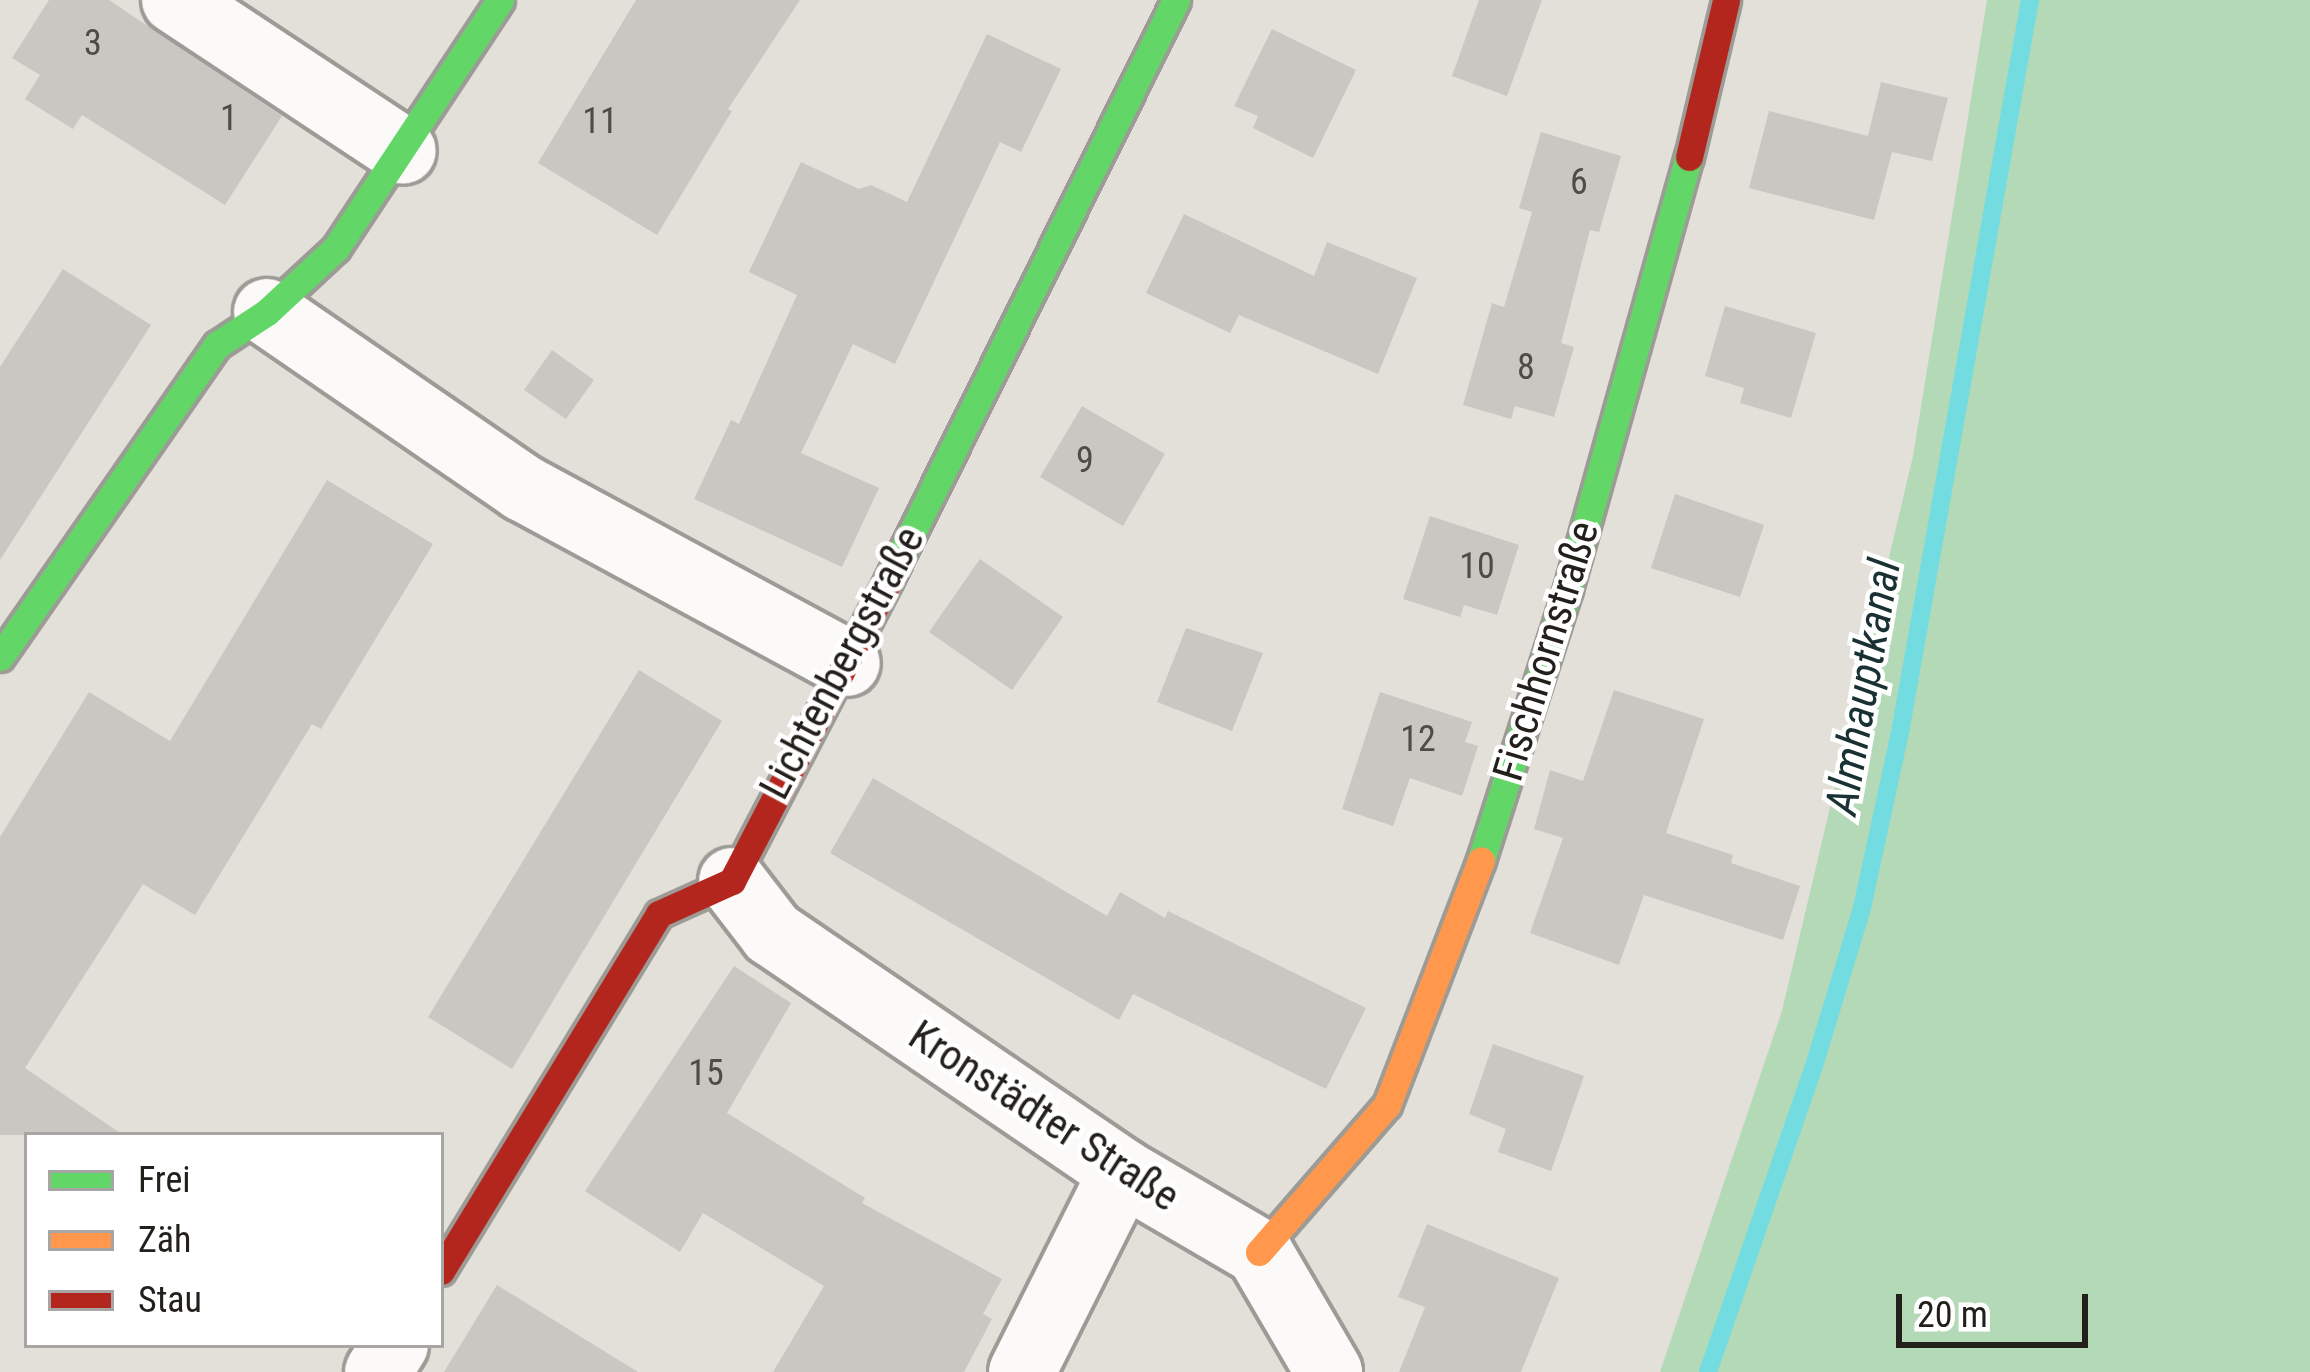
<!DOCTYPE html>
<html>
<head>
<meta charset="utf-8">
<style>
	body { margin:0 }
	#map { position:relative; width:2310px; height:1372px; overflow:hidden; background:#e2e0d9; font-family:"Roboto Condensed",sans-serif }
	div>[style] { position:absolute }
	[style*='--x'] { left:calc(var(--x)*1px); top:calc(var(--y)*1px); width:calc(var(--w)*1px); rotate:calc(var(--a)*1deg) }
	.green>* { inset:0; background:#b4d9b7 }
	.stream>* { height:18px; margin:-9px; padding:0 9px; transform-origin:9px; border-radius:9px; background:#72dce1 }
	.building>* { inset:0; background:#c9c7c2 }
	.roads { filter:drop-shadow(3px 0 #9d9b96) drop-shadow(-3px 0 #9d9b96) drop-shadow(0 3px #9d9b96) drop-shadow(0 -3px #9d9b96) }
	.street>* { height:66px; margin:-33px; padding:0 33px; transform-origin:33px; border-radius:33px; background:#fbfaf9 }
	.fast>* { height:27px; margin:-13.5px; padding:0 13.5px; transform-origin:13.5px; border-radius:13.5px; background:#63d668 }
	.slow>* { height:27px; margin:-13.5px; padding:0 13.5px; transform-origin:13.5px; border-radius:13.5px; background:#ff974d }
	.jam>* { height:27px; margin:-13.5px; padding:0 13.5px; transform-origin:13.5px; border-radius:13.5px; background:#b3261e }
	span { translate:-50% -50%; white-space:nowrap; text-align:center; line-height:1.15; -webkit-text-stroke:9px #fff; paint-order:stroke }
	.number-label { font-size:36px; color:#4e4c47 }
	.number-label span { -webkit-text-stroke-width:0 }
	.street-label { font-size:42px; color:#23201c }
	.water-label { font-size:45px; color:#193133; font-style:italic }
	.legend { position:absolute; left:24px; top:1132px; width:420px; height:216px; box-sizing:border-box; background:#fff; border:3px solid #a7a6a4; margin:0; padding:15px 21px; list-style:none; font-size:36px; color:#23201c }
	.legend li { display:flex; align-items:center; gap:24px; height:60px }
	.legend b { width:60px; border:3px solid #a7a6a4 }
	.scale { position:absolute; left:1896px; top:1294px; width:192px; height:54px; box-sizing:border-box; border:6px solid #23201c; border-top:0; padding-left:15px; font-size:36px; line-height:42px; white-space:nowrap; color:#23201c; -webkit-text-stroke:9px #fff; paint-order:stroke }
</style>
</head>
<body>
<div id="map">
	<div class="green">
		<i style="clip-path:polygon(1987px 0,2310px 0,2310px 1372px,1660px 1372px,1782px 1011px,1913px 456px)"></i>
	</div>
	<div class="stream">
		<i style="--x:1708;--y:1372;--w:324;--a:-70.9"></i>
		<i style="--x:1814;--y:1066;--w:165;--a:-73.1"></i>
		<i style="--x:1862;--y:908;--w:185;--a:-77.8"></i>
		<i style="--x:1901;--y:727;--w:738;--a:-79.94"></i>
	</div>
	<div class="building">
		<i style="clip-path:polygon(49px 0,109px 0,282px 116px,225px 205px,82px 115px,73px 129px,25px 99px,40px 75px,12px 58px)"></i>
		<i style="clip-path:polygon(636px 0,800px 0,728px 109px,732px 111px,657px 235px,538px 163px)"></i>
		<i style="clip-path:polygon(1479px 0,1542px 0,1507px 96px,1452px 76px)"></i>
		<i style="clip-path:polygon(1272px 29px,1356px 70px,1313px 158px,1253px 128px,1258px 116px,1234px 106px)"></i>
		<i style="clip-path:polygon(987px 34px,1061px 69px,1021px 152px,1000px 142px,895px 364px,853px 344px,801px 453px,879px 488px,842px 567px,694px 499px,731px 420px,739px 424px,797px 295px,749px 272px,801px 162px,859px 189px,871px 185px,907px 202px)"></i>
		<i style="clip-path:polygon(1881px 82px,1948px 98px,1932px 161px,1892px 152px,1874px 220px,1749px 188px,1769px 111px,1868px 136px)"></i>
		<i style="clip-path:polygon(1541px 132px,1621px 156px,1599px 232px,1590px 230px,1561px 343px,1574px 347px,1554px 417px,1515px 406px,1511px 419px,1463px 405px,1492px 303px,1504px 307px,1532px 212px,1519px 208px)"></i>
		<i style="clip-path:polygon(1184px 214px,1314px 276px,1327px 242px,1417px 278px,1378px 374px,1239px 315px,1230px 333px,1146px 293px)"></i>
		<i style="clip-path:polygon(63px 269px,151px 325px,0 560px,0 367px)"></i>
		<i style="clip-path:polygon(1725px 306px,1816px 333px,1791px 418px,1740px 403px,1744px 388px,1705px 376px)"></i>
		<i style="clip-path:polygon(552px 350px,594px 380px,566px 419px,524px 390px)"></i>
		<i style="clip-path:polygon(1082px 406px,1165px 454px,1123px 526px,1040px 477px)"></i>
		<i style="clip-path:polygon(327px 480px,433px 544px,321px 729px,312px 724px,195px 915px,143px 884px,25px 1068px,123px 1135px,0 1135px,0 837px,89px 692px,170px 741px)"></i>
		<i style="clip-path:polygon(1675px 494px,1764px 525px,1740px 597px,1651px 568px)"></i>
		<i style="clip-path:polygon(1430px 516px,1519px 545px,1497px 615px,1464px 605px,1460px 617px,1403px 599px)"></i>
		<i style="clip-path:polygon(980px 559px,1063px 617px,1012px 690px,929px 632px)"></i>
		<i style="clip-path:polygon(1186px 628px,1263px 653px,1232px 731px,1157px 702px)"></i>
		<i style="clip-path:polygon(639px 670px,722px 721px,512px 1069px,428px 1017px)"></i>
		<i style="clip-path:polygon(1614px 690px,1704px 719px,1666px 833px,1733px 855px,1731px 863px,1800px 886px,1783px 940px,1644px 895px,1619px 965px,1530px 933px,1563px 838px,1534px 829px,1550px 770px,1583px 781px)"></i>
		<i style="clip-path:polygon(1380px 692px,1472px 722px,1465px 742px,1478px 746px,1462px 796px,1410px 778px,1393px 826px,1342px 809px)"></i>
		<i style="clip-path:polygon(873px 778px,1107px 916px,1120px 892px,1165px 918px,1168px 911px,1366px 1008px,1326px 1089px,1133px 994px,1119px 1020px,830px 853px)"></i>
		<i style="clip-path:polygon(734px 966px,791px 1003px,727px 1113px,865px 1198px,862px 1203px,1002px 1279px,983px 1314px,992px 1319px,964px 1372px,773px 1372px,824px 1286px,703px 1213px,680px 1252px,585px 1191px)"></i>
		<i style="clip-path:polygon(1493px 1044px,1584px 1076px,1551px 1171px,1498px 1152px,1506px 1129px,1469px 1114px)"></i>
		<i style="clip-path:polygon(1427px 1224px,1559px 1278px,1521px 1372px,1399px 1372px,1425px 1307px,1398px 1297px)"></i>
		<i style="clip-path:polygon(497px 1285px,638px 1372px,444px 1372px)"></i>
	</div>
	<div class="roads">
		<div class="street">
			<i style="--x:175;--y:0;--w:273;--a:33.5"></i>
			<i style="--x:267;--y:312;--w:311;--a:34.5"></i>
			<i style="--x:523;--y:488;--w:368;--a:28.4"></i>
			<i style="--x:732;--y:881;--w:66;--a:52.4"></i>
			<i style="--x:772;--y:933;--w:424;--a:34.3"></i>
			<i style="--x:1122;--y:1172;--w:159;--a:30.3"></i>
			<i style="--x:1259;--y:1252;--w:139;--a:59.7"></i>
			<i style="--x:378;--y:1372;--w:32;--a:-58"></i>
			<i style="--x:1022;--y:1372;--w:224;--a:-63.4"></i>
		</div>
		<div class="fast">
			<i style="--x:889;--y:579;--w:646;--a:-63.63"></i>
			<i style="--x:0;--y:657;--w:380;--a:-55.2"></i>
			<i style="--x:217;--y:345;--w:60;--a:-33.4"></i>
			<i style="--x:267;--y:312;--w:94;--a:-42.8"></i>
			<i style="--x:336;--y:248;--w:297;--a:-56.5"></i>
			<i style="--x:1481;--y:860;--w:285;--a:-72.2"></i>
			<i style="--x:1568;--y:589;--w:449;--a:-74.4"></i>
		</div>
		<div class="slow">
			<i style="--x:1259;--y:1252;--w:195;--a:-49"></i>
			<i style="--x:1387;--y:1105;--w:262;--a:-69"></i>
		</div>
		<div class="jam">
			<i style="--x:1689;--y:157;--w:161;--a:-76.7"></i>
			<i style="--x:441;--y:1271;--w:418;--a:-58.6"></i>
			<i style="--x:659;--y:914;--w:80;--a:-24.3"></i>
			<i style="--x:732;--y:881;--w:340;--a:-62.5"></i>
		</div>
	</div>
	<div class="number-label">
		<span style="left:93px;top:44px">3</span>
		<span style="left:229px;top:119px">1</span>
		<span style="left:600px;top:122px">11</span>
		<span style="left:1579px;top:183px">6</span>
		<span style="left:1526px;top:368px">8</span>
		<span style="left:1085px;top:461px">9</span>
		<span style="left:1477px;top:567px">10</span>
		<span style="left:1418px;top:740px">12</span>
		<span style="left:706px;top:1074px">15</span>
	</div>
	<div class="street-label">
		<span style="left:1546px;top:651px;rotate:-73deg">Fischhornstraße</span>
		<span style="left:842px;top:663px;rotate:-62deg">Lichtenbergstraße</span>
		<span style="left:1044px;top:1116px;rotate:33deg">Kronstädter Straße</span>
	</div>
	<div class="water-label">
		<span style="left:1863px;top:687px;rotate:-80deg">Almhauptkanal</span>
	</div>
	<ul class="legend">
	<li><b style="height:15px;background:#63d668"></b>Frei</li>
	<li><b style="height:15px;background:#ff974d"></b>Zäh</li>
	<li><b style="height:15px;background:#b3261e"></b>Stau</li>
	</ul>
	<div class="scale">20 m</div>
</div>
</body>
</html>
